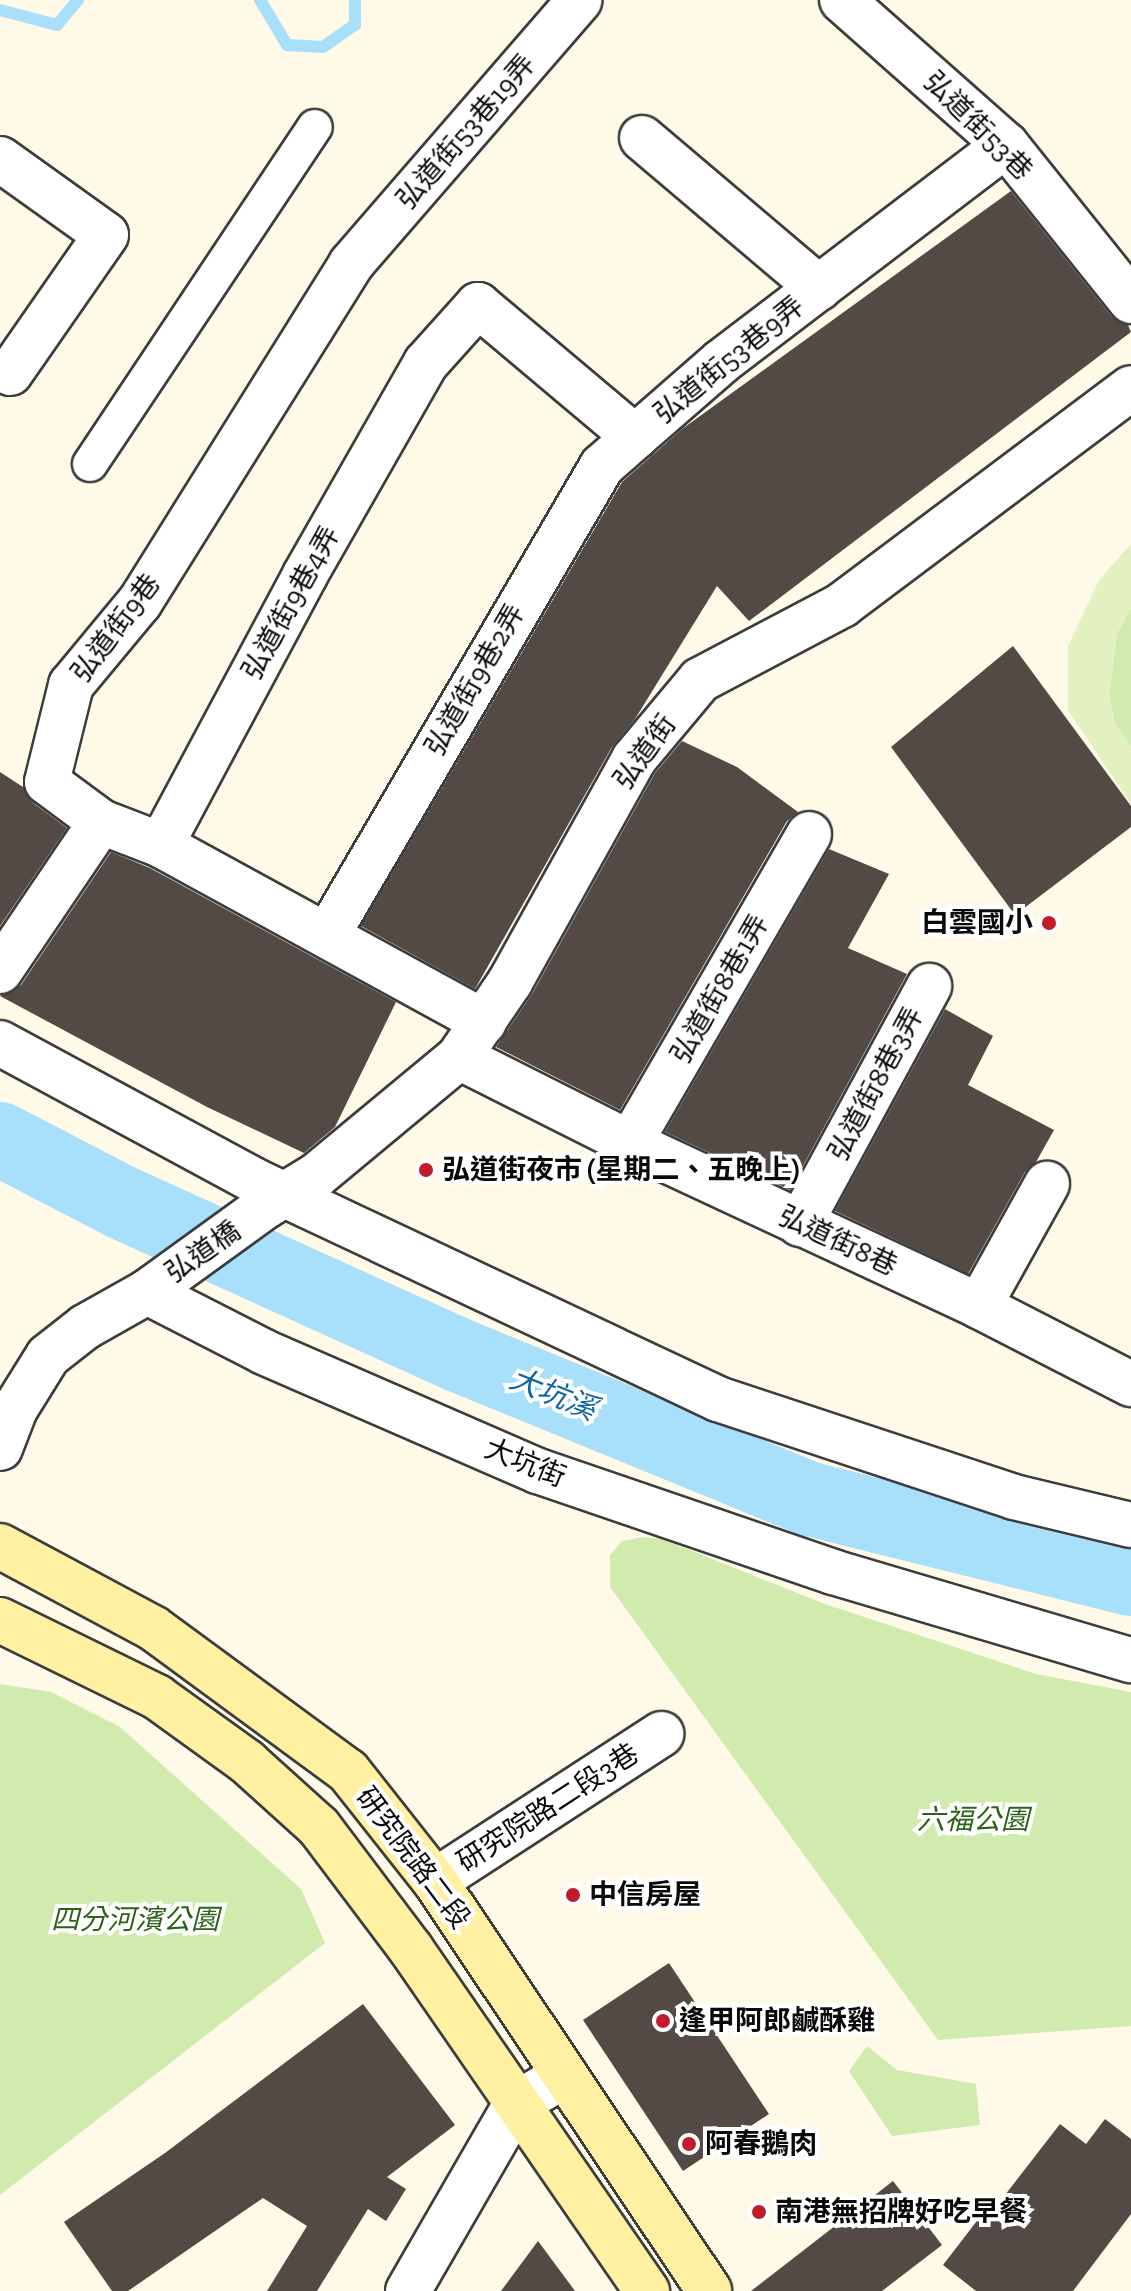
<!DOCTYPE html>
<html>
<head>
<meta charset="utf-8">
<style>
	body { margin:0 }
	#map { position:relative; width:1131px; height:2291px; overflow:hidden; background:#fff9e7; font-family:"Zilla Slab","Noto Sans TC",serif }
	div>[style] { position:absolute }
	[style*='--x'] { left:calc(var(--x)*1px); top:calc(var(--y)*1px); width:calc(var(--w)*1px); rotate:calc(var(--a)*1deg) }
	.green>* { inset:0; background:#d1ebaf }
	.pitch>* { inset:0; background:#e3f1c1 }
	.stream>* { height:12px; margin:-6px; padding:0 6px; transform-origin:6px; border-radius:6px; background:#a8dffa }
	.river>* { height:74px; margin:-37px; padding:0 37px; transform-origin:37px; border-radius:37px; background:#a8dffa }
	.building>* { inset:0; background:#534a46 }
	.roads { filter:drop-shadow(2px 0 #3d3d3d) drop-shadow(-2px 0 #3d3d3d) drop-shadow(0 2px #3d3d3d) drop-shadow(0 -2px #3d3d3d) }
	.pedestrian>* { height:34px; margin:-17px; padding:0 17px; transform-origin:17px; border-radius:17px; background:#fff }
	.minor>* { height:44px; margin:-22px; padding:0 22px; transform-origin:22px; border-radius:22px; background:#fff }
	.secondary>* { height:44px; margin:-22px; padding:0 22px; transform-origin:22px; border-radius:22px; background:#fff0a2 }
	.dots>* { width:22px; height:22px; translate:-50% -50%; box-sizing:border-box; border:4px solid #fff; border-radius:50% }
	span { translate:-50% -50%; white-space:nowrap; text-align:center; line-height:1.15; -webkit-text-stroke:8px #fff; paint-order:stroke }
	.street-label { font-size:28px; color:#0a0a0a }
	.poi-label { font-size:28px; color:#0a0a0a; font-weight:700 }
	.right { translate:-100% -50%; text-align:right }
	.left { translate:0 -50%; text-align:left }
	.park-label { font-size:28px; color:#2b6418; font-style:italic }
	.water-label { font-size:30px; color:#0e68a1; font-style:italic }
</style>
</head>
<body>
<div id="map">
	<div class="green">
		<i style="clip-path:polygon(1131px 608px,1131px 746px,1115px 724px,1109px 695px,1117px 633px)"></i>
		<i style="clip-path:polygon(643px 1537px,662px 1539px,825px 1604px,1036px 1674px,1131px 1692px,1131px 2026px,938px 2040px,610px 1587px,610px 1555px,622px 1541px)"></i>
		<i style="clip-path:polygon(0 1684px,51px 1692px,120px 1727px,301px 1889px,325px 1943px,0 2195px)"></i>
		<i style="clip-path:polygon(867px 2046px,897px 2070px,976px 2084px,980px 2125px,892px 2136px,849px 2071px)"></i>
	</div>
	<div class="pitch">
		<i style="clip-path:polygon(1131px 544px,1131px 608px,1117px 633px,1109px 695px,1115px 724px,1131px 746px,1131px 804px,1068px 710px,1068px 646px,1099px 580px)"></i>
	</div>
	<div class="stream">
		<i style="--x:260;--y:0;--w:52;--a:59"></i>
		<i style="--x:287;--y:45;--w:36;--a:3"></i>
		<i style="--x:323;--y:47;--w:39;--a:-35"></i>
		<i style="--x:355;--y:25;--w:25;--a:-90"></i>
		<i style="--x:0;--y:10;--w:59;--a:14.7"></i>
		<i style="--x:57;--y:25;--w:33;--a:-50"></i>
	</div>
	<div class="river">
		<i style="--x:0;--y:1139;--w:136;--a:27.5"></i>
		<i style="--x:121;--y:1202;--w:368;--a:24.4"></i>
		<i style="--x:456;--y:1354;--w:383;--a:22.3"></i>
		<i style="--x:810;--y:1499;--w:331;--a:14"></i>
	</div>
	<div class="building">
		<i style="clip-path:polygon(1011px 191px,1112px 317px,1128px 325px,1131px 332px,749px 621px,717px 586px,635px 719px,612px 747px,475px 989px,361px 926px,622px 482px,682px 429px)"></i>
		<i style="clip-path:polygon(1013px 646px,1131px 806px,1131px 827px,1015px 915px,891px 747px)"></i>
		<i style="clip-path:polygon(682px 741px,737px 767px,798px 812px,787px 821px,620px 1110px,496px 1047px,532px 994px,655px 773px)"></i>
		<i style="clip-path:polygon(0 772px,23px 787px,32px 802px,67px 828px,0 926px)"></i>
		<i style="clip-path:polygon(829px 849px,889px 874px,848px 948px,907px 974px,790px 1190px,665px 1132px)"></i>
		<i style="clip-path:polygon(111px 852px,150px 868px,396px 1002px,335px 1127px,304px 1153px,207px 1107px,0 996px,21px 985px)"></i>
		<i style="clip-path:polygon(945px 1009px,993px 1036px,968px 1085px,1054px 1130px,1036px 1162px,1025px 1172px,968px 1274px,835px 1211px)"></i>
		<i style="clip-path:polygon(669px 1963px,769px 2114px,683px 2171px,583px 2020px)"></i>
		<i style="clip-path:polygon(363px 2004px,455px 2125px,387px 2177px,406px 2189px,386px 2221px,368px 2209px,317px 2291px,267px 2291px,307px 2226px,263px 2198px,128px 2291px,112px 2291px,64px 2222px,165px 2153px)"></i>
		<i style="clip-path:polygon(1105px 2119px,1131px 2139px,1131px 2214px,1073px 2291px,976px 2291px,943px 2265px,993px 2200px,998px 2204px,1060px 2124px,1086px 2144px)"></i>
		<i style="clip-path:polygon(893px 2181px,942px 2245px,882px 2291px,751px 2291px)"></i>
		<i style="clip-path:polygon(538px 2241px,575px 2291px,501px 2291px)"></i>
	</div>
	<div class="roads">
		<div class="pedestrian">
			<i style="--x:90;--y:464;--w:405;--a:-56.3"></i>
		</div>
		<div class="minor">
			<i style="--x:842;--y:0;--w:219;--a:41.5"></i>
			<i style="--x:1006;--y:145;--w:200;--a:51.3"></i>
			<i style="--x:642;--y:138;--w:232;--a:40.3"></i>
			<i style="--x:0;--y:159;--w:130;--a:35.6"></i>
			<i style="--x:106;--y:235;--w:168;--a:124.8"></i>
			<i style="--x:161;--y:845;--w:306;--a:-61.9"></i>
			<i style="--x:305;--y:575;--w:244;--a:-60.3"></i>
			<i style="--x:426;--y:363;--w:78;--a:-48.1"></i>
			<i style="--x:478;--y:305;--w:205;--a:40.1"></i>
			<i style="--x:635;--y:437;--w:114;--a:-41.1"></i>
			<i style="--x:721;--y:362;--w:358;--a:-37.3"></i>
			<i style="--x:328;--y:934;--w:542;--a:-59.65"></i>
			<i style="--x:602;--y:466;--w:44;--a:-41.3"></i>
			<i style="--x:0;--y:971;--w:180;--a:-55.9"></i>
			<i style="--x:484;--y:1022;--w:368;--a:-151.3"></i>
			<i style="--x:161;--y:845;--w:64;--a:-159"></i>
			<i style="--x:101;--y:822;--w:67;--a:-143.5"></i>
			<i style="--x:47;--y:782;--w:100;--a:-76.1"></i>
			<i style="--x:71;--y:685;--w:108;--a:-50.3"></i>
			<i style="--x:140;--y:602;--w:398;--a:-58"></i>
			<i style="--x:351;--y:264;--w:349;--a:-49.1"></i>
			<i style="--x:0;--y:1043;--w:288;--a:28.4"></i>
			<i style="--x:253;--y:1180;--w:514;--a:25.22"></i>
			<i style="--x:718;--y:1399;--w:312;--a:18.3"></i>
			<i style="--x:1014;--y:1497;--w:120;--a:13.5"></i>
			<i style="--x:459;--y:1057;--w:191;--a:26.7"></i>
			<i style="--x:630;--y:1143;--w:385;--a:25"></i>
			<i style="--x:979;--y:1306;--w:171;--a:27.2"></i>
			<i style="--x:630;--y:1143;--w:357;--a:-59.9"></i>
			<i style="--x:800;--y:1224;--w:271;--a:-61.5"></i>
			<i style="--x:147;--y:1292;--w:147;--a:-35.9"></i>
			<i style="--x:266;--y:1206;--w:60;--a:-31.3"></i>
			<i style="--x:317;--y:1175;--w:185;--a:-39.7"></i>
			<i style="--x:459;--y:1057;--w:91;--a:-55.8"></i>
			<i style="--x:510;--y:982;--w:255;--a:-60.9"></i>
			<i style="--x:634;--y:759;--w:103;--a:-50.1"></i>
			<i style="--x:700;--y:680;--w:161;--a:-27.8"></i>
			<i style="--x:842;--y:605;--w:361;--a:-36.9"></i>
			<i style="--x:979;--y:1306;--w:140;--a:-60.9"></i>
			<i style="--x:0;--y:1448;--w:42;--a:-69"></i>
			<i style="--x:15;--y:1409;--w:62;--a:-58.1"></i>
			<i style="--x:48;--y:1356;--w:47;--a:-38.1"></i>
			<i style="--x:85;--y:1327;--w:71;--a:-29.4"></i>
			<i style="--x:147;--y:1292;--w:131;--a:27.1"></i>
			<i style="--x:264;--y:1352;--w:299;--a:23.5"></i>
			<i style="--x:538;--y:1471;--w:312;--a:18.9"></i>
			<i style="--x:833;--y:1572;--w:311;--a:16.5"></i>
			<i style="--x:435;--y:1881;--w:270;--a:-33"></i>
			<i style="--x:408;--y:2291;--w:216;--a:-60"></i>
			<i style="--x:516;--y:2104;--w:57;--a:-30.6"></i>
		</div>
		<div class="secondary">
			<i style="--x:0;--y:1546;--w:174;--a:28.2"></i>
			<i style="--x:153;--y:1628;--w:242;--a:36.3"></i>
			<i style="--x:348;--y:1771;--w:140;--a:51.7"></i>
			<i style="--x:435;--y:1881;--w:493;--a:56.2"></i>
			<i style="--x:0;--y:1620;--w:175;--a:26.1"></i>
			<i style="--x:157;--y:1697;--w:111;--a:35.8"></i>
			<i style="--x:247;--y:1762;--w:97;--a:42.1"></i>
			<i style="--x:319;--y:1827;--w:153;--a:53"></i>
			<i style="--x:411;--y:1949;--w:416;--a:55.4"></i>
		</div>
	</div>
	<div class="dots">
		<i style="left:1049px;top:923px;background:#c01c2b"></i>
		<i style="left:426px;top:1170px;background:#c01c2b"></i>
		<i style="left:573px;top:1895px;background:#c01c2b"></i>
		<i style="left:663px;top:2021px;background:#c01c2b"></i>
		<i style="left:689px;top:2144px;background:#c01c2b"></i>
		<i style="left:759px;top:2212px;background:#c01c2b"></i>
	</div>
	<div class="street-label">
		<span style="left:978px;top:126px;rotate:45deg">弘道街53巷</span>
		<span style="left:466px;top:132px;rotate:-49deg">弘道街53巷19弄</span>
		<span style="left:729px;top:360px;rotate:-39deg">弘道街53巷9弄</span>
		<span style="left:291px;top:603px;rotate:-61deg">弘道街9巷4弄</span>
		<span style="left:116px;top:628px;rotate:-53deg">弘道街9巷</span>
		<span style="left:475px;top:680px;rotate:-60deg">弘道街9巷2弄</span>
		<span style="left:645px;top:752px;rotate:-54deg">弘道街</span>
		<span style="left:720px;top:989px;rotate:-60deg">弘道街8巷1弄</span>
		<span style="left:876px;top:1084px;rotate:-62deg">弘道街8巷3弄</span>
		<span style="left:838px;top:1241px;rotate:25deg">弘道街8巷</span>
		<span style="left:203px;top:1252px;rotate:-35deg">弘道橋</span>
		<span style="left:525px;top:1463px;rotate:22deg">大坑街</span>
		<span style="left:548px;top:1808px;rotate:-33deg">研究院路二段3巷</span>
		<span style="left:413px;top:1858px;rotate:53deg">研究院路二段</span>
	</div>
	<div class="poi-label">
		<span class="right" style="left:1033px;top:923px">白雲國小</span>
		<span class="left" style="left:442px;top:1170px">弘道街夜市 (星期二、五晚上)</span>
		<span class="left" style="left:589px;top:1895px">中信房屋</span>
		<span class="left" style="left:679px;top:2021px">逢甲阿郎鹹酥雞</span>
		<span class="left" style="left:705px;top:2144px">阿春鵝肉</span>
		<span class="left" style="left:775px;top:2212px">南港無招牌好吃早餐</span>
	</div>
	<div class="park-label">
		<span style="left:973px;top:1820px">六福公園</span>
		<span style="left:135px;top:1920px">四分河濱公園</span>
	</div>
	<div class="water-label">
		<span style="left:553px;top:1394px;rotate:22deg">大坑溪</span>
	</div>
</div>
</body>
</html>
